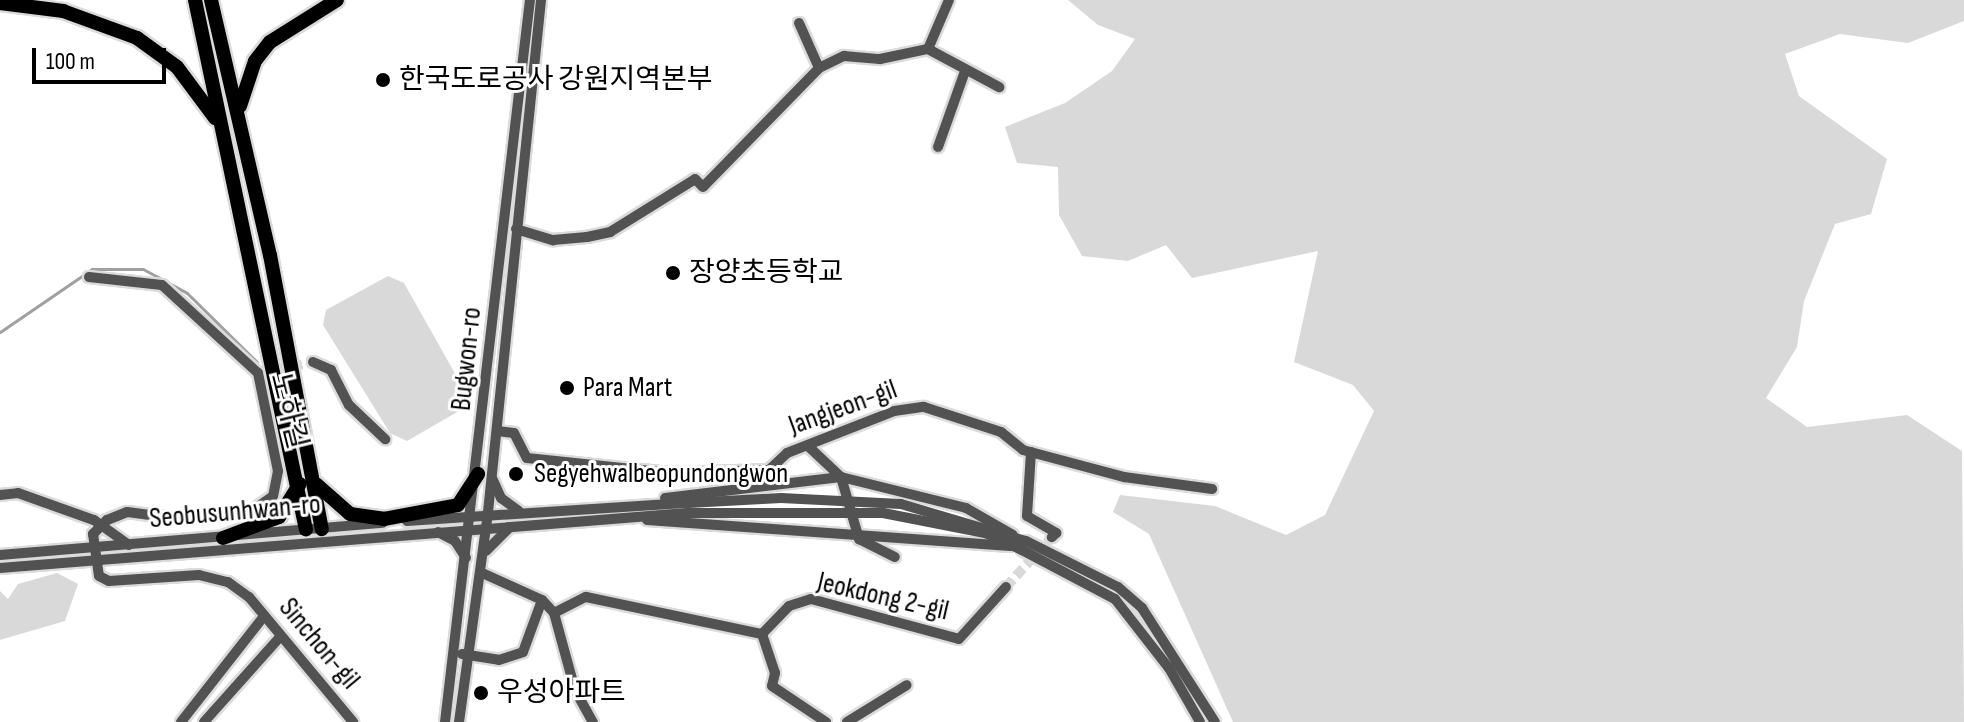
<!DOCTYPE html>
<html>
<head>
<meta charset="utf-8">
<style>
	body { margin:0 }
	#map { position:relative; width:1964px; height:722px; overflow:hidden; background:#fff; font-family:"Sofia Sans Condensed","Noto Sans KR",sans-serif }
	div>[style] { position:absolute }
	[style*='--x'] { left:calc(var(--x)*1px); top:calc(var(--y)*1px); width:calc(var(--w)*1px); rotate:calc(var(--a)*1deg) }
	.green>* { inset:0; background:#d9d9d9 }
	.stream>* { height:3px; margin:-1.5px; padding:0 1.5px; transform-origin:1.5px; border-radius:1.5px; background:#a0a0a0 }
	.minor-tunnel>* { height:10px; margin-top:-5px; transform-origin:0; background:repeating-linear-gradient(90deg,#d9d9d9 0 10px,transparent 0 15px) }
	.roads { filter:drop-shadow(2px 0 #dbdbdb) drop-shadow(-2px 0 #dbdbdb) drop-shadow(0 2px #dbdbdb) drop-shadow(0 -2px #dbdbdb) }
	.minor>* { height:10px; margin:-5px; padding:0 5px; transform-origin:5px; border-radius:5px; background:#525252 }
	.highway>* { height:14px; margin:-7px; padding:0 7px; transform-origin:7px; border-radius:7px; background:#000 }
	.minor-bridge>* { height:10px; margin:-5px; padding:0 5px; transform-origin:5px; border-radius:5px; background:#525252 }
	.dots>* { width:22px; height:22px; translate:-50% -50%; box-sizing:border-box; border:4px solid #fff; border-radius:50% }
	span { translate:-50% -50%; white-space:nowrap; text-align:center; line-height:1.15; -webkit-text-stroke:6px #fff; paint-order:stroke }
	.poi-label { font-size:28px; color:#000 }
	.left { translate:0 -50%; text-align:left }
	.street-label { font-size:28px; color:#000 }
	.scale { position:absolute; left:32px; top:48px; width:134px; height:36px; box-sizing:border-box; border:4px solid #000; border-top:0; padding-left:10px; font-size:24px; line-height:28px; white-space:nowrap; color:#000; -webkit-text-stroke:6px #fff; paint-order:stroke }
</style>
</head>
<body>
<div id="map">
	<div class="green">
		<i style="clip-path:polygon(1068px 0,1964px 0,1964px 21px,1908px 43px,1840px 34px,1785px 54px,1799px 96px,1887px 159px,1871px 214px,1835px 224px,1804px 301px,1797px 347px,1766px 398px,1807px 427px,1907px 415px,1962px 451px,1964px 722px,1233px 722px,1149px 534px,1113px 512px,1120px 495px,1215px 506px,1286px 535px,1325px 515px,1374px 411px,1353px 385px,1294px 362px,1318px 251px,1192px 278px,1166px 245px,1128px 261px,1082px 256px,1059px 215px,1058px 167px,1017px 163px,1005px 127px,1065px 103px,1112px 71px,1135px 39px,1098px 25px)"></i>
		<i style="clip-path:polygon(388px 276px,404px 283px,466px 393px,459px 411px,407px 441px,390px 433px,323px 325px,326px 310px)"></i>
		<i style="clip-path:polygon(57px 573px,78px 584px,65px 621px,0 640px,0 591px,8px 599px,18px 584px)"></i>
	</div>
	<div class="stream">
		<i style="--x:0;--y:332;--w:112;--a:-34.4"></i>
		<i style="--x:92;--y:269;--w:51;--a:0"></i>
		<i style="--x:143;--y:269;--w:50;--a:28.6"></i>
		<i style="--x:187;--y:293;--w:98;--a:44.6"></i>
	</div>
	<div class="minor-tunnel">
		<i style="--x:263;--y:373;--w:51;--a:-12.4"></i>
		<i style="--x:1006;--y:587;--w:68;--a:-47.4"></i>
	</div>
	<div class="roads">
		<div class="minor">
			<i style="--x:799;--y:23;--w:49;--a:66"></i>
			<i style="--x:928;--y:49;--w:53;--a:-66.8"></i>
			<i style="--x:938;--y:147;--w:77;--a:-70.4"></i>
			<i style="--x:516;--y:229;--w:39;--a:17"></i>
			<i style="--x:553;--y:240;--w:34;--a:-5"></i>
			<i style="--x:587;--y:237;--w:24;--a:-12"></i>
			<i style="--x:610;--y:232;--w:100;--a:-31.9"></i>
			<i style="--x:695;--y:179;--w:11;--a:45"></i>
			<i style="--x:703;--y:187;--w:166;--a:-45.7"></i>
			<i style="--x:819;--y:68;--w:28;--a:-26"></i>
			<i style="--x:844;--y:56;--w:36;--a:5"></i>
			<i style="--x:880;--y:59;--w:49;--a:-11.8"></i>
			<i style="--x:928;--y:49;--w:81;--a:28.2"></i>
			<i style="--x:89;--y:277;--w:73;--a:6.3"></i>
			<i style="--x:162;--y:285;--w:130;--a:42.5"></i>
			<i style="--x:258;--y:373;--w:100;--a:78.5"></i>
			<i style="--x:278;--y:471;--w:25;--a:101"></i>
			<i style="--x:273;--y:496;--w:28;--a:145"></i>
			<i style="--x:250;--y:512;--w:70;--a:174.3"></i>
			<i style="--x:180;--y:519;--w:53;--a:-172.5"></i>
			<i style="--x:127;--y:512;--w:22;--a:158"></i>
			<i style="--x:107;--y:520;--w:20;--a:135"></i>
			<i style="--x:93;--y:534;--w:42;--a:81.9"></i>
			<i style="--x:99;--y:576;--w:11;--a:27"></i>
			<i style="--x:109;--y:581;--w:90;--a:-3.8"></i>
			<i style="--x:199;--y:575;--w:30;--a:14"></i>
			<i style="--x:228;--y:582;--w:26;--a:36"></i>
			<i style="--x:249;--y:597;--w:163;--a:50.2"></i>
			<i style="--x:313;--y:362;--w:20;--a:24"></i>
			<i style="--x:331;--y:370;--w:39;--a:63"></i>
			<i style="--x:349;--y:405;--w:50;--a:43.4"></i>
			<i style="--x:497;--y:431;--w:17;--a:7"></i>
			<i style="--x:514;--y:433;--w:28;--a:63"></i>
			<i style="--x:527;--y:458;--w:144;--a:6"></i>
			<i style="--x:670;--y:473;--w:99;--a:-1.7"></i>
			<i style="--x:769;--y:470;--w:25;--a:-43"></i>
			<i style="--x:787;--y:453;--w:115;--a:-21.4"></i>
			<i style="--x:894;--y:411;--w:30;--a:-8"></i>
			<i style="--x:924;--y:407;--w:81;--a:18"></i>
			<i style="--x:1001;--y:432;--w:28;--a:39"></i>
			<i style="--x:1023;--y:450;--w:105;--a:15"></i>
			<i style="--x:1124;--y:477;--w:89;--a:7.8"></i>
			<i style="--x:808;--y:446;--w:45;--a:43.2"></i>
			<i style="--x:841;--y:477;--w:65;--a:73.8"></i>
			<i style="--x:859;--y:539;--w:40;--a:26.6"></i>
			<i style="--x:1031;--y:452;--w:64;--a:93.6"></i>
			<i style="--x:1027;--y:516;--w:34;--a:30"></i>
			<i style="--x:1056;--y:533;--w:6;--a:135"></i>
			<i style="--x:493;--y:480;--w:20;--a:66"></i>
			<i style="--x:501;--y:498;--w:22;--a:36"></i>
			<i style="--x:0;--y:495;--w:18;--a:-6"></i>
			<i style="--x:18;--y:493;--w:81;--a:19.6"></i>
			<i style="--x:94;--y:520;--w:43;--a:35.5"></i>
			<i style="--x:665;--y:498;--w:177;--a:-6.8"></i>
			<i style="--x:841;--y:477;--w:129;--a:13.9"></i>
			<i style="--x:966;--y:508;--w:54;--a:29.9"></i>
			<i style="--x:647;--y:520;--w:364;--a:4.1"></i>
			<i style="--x:407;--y:521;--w:282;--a:-3.7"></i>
			<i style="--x:438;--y:532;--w:19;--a:28"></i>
			<i style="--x:455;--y:541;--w:20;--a:57"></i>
			<i style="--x:1026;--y:541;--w:103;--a:26.6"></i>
			<i style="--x:1118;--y:587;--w:32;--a:41"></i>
			<i style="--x:1142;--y:608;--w:135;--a:57.4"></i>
			<i style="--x:1022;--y:550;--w:105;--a:27.8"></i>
			<i style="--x:1115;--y:599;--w:88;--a:52"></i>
			<i style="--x:1169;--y:668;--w:62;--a:60.1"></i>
			<i style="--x:486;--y:551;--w:34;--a:-45"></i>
			<i style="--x:0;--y:555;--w:384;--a:-4.8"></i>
			<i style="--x:0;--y:568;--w:689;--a:-4.58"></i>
			<i style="--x:480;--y:572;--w:68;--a:24.3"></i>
			<i style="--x:542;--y:600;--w:18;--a:47"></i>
			<i style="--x:554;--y:613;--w:80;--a:74.7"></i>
			<i style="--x:575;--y:690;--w:37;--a:61"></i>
			<i style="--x:554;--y:613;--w:36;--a:-27"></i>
			<i style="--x:586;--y:597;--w:180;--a:11.9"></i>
			<i style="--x:762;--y:634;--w:39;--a:-46"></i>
			<i style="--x:789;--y:606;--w:23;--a:-18"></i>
			<i style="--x:811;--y:599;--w:153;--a:15.1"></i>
			<i style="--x:959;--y:639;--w:70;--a:-47.9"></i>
			<i style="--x:762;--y:634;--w:41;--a:71.6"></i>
			<i style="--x:775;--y:673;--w:13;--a:103"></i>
			<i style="--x:772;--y:686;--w:65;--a:33.7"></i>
			<i style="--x:462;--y:654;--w:37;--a:9"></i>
			<i style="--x:499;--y:660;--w:25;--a:-18"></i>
			<i style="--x:523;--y:652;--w:55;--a:-69.9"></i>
			<i style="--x:181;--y:722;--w:135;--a:-51.9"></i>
			<i style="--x:204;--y:722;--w:113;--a:-48.2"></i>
			<i style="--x:445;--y:722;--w:727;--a:-83.29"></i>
			<i style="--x:459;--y:722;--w:212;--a:-82.1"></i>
			<i style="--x:488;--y:512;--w:515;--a:-84.09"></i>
			<i style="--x:847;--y:722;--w:70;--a:-31.7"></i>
		</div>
		<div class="highway">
			<i style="--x:195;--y:0;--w:541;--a:78.17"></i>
			<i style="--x:211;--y:0;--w:262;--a:77"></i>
			<i style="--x:270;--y:255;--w:279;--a:79.3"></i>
			<i style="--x:0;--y:3;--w:64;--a:7.2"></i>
			<i style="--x:63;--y:11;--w:79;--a:20"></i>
			<i style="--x:137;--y:38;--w:49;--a:35.9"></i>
			<i style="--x:177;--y:67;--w:64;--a:53.3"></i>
			<i style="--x:240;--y:106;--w:47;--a:-71.6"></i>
			<i style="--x:255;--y:61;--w:24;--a:-52"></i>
			<i style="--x:270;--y:42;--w:79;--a:-32.1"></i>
			<i style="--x:316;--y:484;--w:45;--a:41.4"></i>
			<i style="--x:350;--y:514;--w:34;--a:8"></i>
			<i style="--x:384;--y:519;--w:75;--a:-10.7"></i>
			<i style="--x:458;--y:505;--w:37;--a:-57"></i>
			<i style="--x:223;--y:538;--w:60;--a:-20.6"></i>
			<i style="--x:279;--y:517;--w:39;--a:-58"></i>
		</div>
	</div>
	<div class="minor-bridge">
		<i style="--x:688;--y:503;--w:93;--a:-3.1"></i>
		<i style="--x:781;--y:498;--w:120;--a:2.9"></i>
		<i style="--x:901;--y:504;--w:130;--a:16.5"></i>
		<i style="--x:687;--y:513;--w:196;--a:0"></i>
		<i style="--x:883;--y:513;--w:104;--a:11.1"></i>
		<i style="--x:985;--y:533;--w:41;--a:24.7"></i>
	</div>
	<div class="dots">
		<i style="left:383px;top:80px;background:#000"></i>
		<i style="left:673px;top:273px;background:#000"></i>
		<i style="left:567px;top:388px;background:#000"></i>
		<i style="left:516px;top:474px;background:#000"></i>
		<i style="left:481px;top:693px;background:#000"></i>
	</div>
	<div class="poi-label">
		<span class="left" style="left:399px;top:80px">한국도로공사 강원지역본부</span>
		<span class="left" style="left:689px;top:273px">장양초등학교</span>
		<span class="left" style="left:583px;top:388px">Para Mart</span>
		<span class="left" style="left:534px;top:474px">Segyehwalbeopundongwon</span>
		<span class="left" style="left:497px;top:693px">우성아파트</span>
	</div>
	<div class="street-label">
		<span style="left:467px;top:359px;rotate:-84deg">Bugwon-ro</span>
		<span style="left:843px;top:408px;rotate:-20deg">Jangjeon-gil</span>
		<span style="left:288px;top:411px;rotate:76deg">노하길</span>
		<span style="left:235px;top:512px;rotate:-5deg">Seobusunhwan-ro</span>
		<span style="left:883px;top:597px;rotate:13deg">Jeokdong 2-gil</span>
		<span style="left:319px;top:644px;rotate:50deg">Sinchon-gil</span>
	</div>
	<div class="scale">100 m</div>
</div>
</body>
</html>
